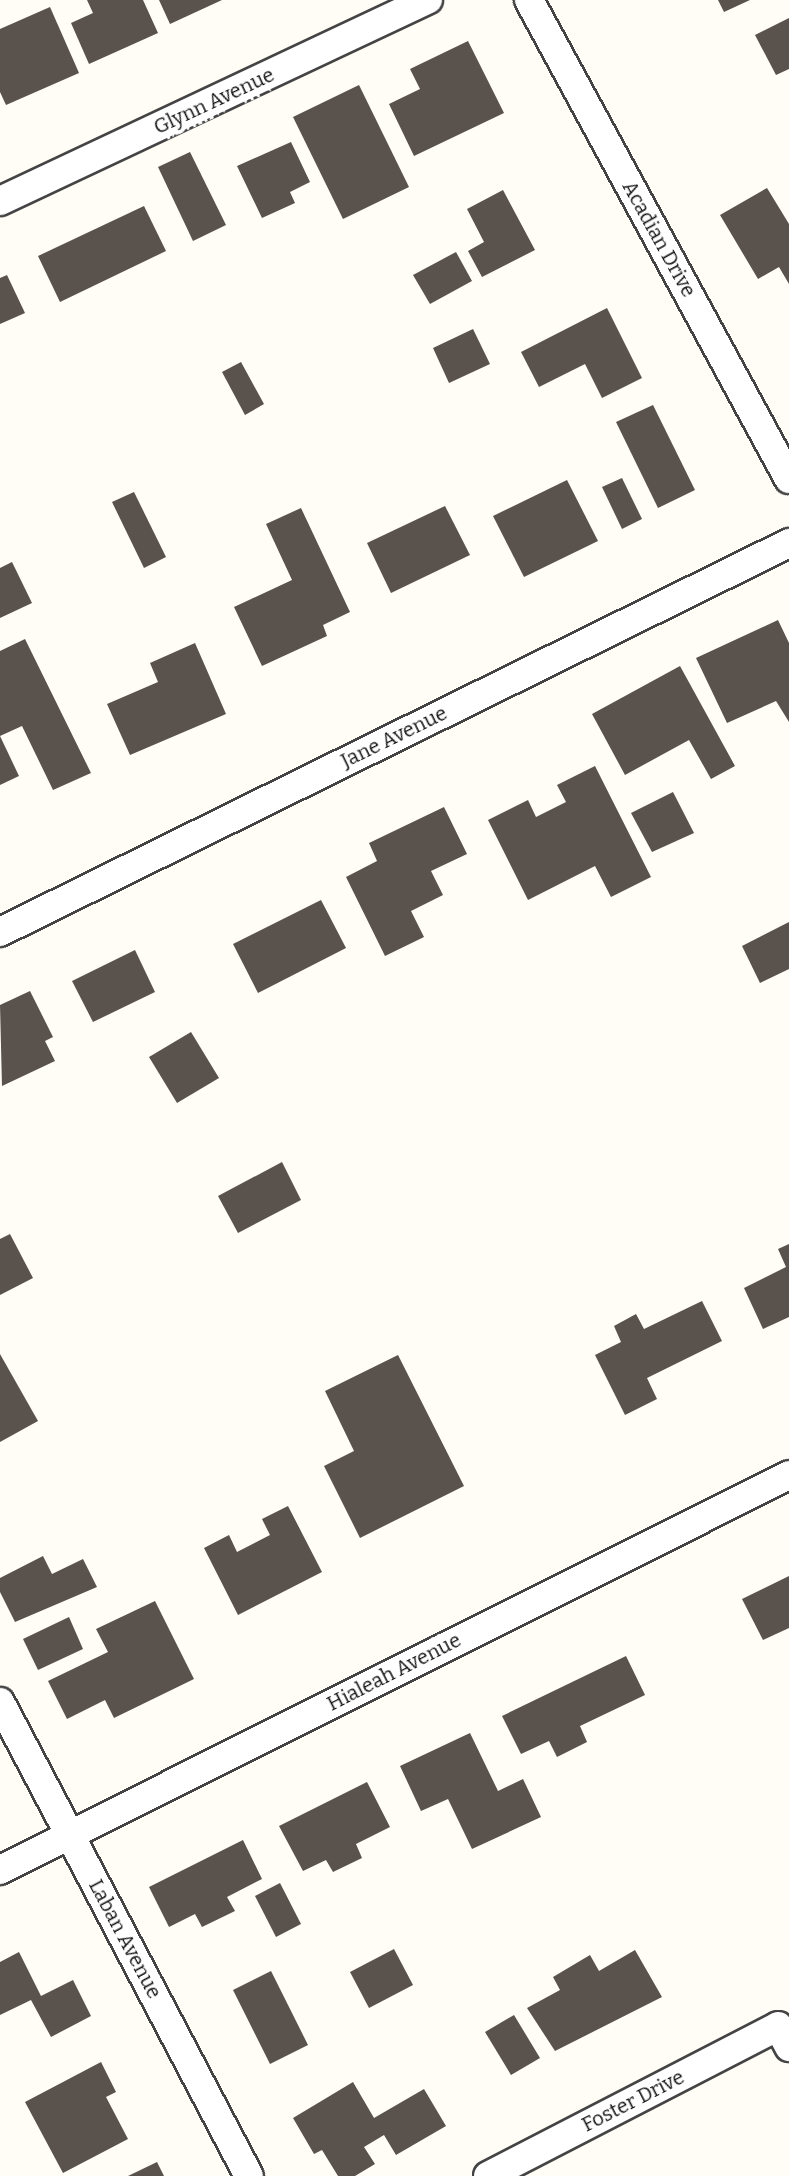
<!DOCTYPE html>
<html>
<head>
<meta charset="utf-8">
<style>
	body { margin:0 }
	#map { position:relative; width:789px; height:2176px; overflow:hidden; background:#fffdf5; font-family:Bitter,serif }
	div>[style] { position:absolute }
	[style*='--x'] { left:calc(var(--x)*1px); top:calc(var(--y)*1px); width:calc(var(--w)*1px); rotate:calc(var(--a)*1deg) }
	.building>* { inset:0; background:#5a524d }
	.roads { filter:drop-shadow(2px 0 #444) drop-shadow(-2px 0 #444) drop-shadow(0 2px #444) drop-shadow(0 -2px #444) }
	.street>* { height:28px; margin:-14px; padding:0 14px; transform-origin:14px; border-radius:14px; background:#fff }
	span { translate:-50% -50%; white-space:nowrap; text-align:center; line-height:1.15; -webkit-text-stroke:8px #fff; paint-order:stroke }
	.street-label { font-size:20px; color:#111 }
</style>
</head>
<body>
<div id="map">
	<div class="building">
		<i style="clip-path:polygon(87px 0,143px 0,158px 33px,89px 64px,71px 23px,93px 13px)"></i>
		<i style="clip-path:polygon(159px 0,222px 0,170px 24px)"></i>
		<i style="clip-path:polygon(718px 0,750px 0,724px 12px)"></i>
		<i style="clip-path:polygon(50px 7px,79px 73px,6px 105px,0 92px,0 29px)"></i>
		<i style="clip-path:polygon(789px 18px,789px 69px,776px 75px,755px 35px)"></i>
		<i style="clip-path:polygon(468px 41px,504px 113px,414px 156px,389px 104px,420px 89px,410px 69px)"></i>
		<i style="clip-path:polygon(359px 85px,409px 187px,343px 219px,293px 117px)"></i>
		<i style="clip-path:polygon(291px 142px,310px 182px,290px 192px,295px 203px,262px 218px,237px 166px)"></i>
		<i style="clip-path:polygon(190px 152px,226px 225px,193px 241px,158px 167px)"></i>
		<i style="clip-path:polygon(767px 188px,789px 224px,789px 284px,779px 267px,758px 279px,720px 215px)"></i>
		<i style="clip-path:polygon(503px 190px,535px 250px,482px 277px,468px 251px,484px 242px,467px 209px)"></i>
		<i style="clip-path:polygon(144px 206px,166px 251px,60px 302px,38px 256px)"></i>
		<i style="clip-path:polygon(456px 252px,472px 281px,430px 304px,413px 275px)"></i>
		<i style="clip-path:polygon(7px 275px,25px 313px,0 324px,0 278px)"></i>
		<i style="clip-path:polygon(607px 308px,642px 378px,602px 398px,585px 364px,539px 387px,521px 352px)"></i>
		<i style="clip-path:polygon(473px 329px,490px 364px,449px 383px,433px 348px)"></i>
		<i style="clip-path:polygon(241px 362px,264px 404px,245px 415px,222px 372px)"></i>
		<i style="clip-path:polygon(653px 405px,695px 490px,658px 508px,616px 422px)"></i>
		<i style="clip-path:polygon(622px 478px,642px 519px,622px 529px,602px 487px)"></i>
		<i style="clip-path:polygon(567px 480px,598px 541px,524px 577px,493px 516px)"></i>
		<i style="clip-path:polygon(134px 492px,166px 557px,144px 568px,112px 502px)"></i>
		<i style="clip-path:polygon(445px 506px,470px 555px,391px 593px,367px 543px)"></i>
		<i style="clip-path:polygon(301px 508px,350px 612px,323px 625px,327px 636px,262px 666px,234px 607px,292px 580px,266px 524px)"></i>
		<i style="clip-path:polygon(12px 562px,32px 603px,0 618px,0 568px)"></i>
		<i style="clip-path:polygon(778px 620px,789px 643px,789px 722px,776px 701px,727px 723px,696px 658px)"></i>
		<i style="clip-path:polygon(25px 639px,91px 773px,53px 790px,22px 726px,0 736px,0 651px)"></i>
		<i style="clip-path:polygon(195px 643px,226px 714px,130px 755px,107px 704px,158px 682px,150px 663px)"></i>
		<i style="clip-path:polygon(680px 666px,735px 766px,711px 779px,689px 740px,625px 775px,592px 714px)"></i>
		<i style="clip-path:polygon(0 736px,19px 776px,0 785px)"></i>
		<i style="clip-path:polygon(595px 766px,651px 877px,611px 897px,595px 866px,528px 900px,488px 820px,528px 800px,536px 817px,566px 802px,557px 785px)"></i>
		<i style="clip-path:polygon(673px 792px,694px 833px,652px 852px,631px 813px)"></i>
		<i style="clip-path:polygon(444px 807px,467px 854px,431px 871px,443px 895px,411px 911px,424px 937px,385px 956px,346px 877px,377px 861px,369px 843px)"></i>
		<i style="clip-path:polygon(321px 900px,346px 948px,258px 993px,233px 944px)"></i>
		<i style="clip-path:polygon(789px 922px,789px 969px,760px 983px,742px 946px)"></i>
		<i style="clip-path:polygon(135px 950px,155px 992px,93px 1022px,72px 981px)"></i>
		<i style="clip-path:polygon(30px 991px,53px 1037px,45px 1041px,55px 1061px,2px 1086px,0 1005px)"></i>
		<i style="clip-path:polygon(191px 1032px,219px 1078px,177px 1103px,149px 1057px)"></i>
		<i style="clip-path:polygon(282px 1162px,301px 1200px,238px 1233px,218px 1196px)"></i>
		<i style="clip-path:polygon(10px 1234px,33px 1278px,0 1295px,0 1239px)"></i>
		<i style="clip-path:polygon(789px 1244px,789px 1317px,763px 1329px,744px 1288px,786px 1267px,778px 1249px)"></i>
		<i style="clip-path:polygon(702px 1301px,722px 1341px,647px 1378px,657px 1399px,625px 1415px,595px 1355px,621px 1342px,614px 1326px,636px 1314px,644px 1329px)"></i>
		<i style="clip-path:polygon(0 1354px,38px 1421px,0 1442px)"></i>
		<i style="clip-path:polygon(398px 1355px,464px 1486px,360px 1538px,324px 1466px,354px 1451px,325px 1391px)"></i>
		<i style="clip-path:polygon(288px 1506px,322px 1572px,238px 1615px,204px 1548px,229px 1535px,237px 1552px,270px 1535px,262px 1519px)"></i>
		<i style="clip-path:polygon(43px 1556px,52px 1574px,83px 1559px,97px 1587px,15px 1622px,0 1592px,0 1578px)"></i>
		<i style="clip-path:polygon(789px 1576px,789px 1628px,763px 1640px,742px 1599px)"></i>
		<i style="clip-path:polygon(155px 1601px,194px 1679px,114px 1718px,105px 1700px,67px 1719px,48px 1681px,108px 1652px,96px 1629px)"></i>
		<i style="clip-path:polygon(69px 1617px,83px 1649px,38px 1670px,23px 1639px)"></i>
		<i style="clip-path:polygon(626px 1656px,645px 1695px,580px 1726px,587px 1742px,557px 1757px,549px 1741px,521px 1754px,502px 1716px)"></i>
		<i style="clip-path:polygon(470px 1733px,498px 1791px,523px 1779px,541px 1817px,472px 1849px,448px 1799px,421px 1811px,400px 1766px)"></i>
		<i style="clip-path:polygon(367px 1782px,390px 1827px,356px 1844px,362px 1858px,333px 1872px,326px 1860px,303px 1871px,279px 1826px)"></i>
		<i style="clip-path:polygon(243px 1840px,262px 1879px,227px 1897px,235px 1911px,202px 1927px,195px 1914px,169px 1927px,149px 1887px)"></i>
		<i style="clip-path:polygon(280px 1883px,301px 1924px,276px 1937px,255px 1896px)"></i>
		<i style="clip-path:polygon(394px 1949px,413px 1985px,369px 2008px,350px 1972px)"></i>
		<i style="clip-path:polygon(635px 1950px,662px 1997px,555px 2051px,527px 2008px,560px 1990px,553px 1977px,590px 1955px,599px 1971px)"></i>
		<i style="clip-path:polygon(19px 1952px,41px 1996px,73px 1980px,91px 2016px,51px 2037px,31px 2000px,0 2015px,0 1962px)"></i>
		<i style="clip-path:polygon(271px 1971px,308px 2045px,270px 2064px,233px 1990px)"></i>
		<i style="clip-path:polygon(514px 2015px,540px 2058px,511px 2075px,485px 2032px)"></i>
		<i style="clip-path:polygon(101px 2062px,116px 2092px,106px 2097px,128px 2139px,63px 2173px,25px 2102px)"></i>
		<i style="clip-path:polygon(353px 2082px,374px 2118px,424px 2089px,446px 2126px,396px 2155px,384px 2135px,364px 2147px,375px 2164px,355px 2176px,338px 2176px,322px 2150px,314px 2154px,293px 2118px)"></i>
		<i style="clip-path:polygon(157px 2162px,164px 2176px,128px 2176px)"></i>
	</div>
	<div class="roads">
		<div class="street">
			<i style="--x:529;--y:0;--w:545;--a:61.51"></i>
			<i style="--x:0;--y:201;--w:473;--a:-25.2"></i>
			<i style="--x:0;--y:932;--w:880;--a:-26.24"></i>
			<i style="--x:0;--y:1702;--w:535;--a:62.29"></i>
			<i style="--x:0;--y:1870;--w:882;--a:-26.59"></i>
			<i style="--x:488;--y:2176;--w:326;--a:-27.3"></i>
			<i style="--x:778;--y:2026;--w:24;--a:62"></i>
		</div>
	</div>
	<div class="street-label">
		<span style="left:214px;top:101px;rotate:-25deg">Glynn Avenue</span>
		<span style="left:659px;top:239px;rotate:61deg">Acadian Drive</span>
		<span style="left:394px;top:737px;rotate:-26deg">Jane Avenue</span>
		<span style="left:394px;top:1672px;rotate:-27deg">Hialeah Avenue</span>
		<span style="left:125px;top:1939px;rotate:62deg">Laban Avenue</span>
		<span style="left:633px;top:2101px;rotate:-27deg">Foster Drive</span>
	</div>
</div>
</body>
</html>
